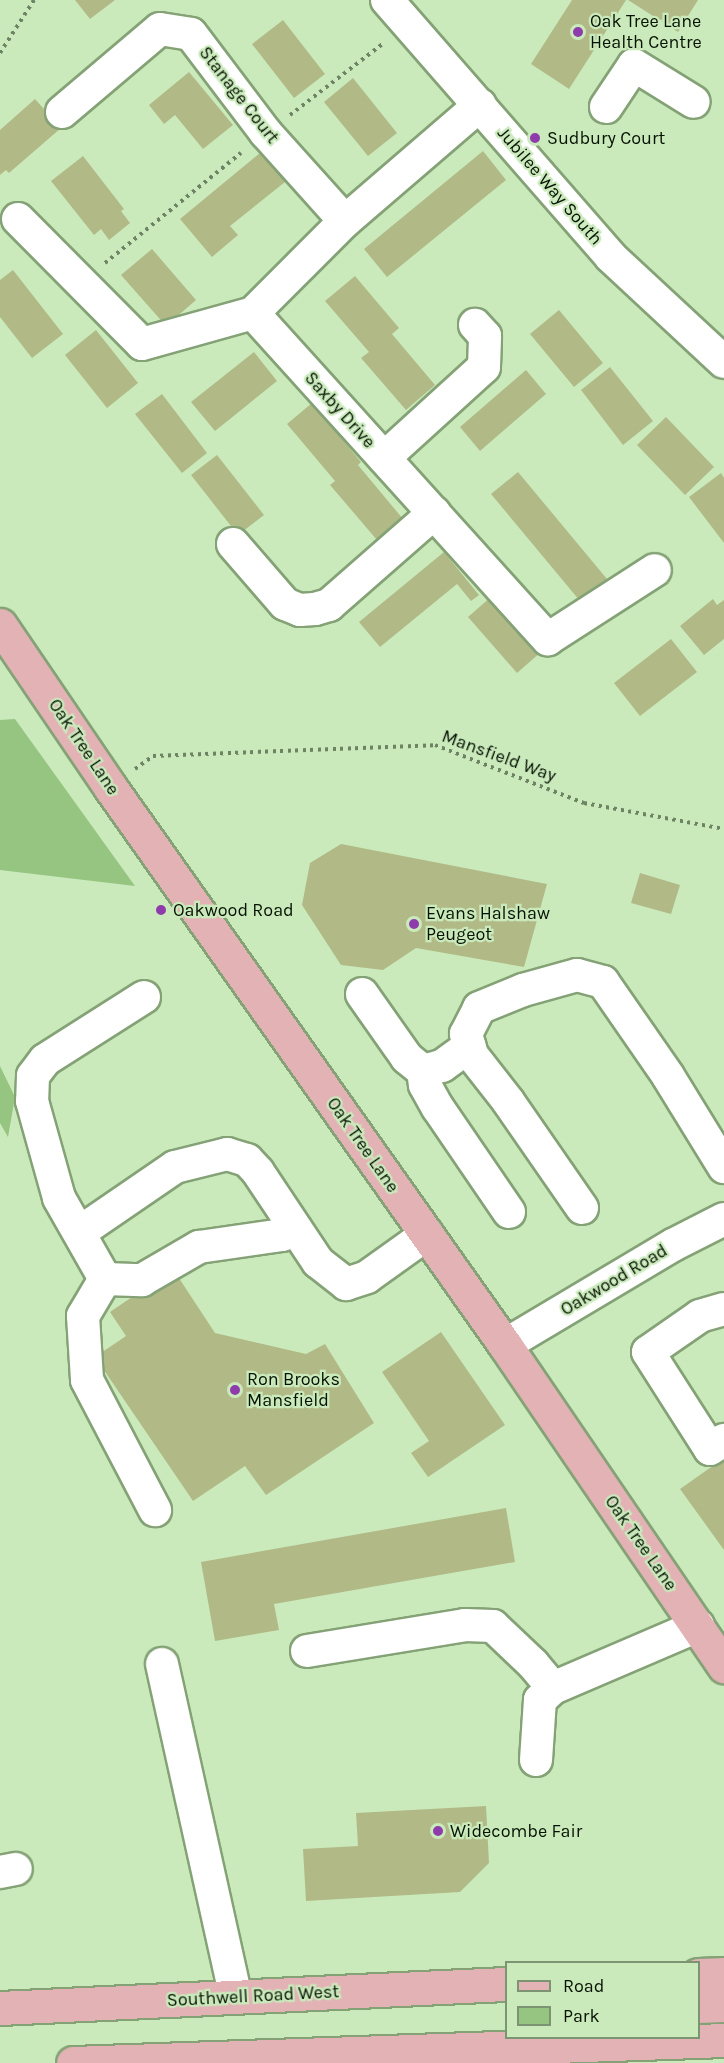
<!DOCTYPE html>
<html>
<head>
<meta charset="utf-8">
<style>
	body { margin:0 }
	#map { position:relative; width:724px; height:2063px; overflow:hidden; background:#caeabc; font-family:Karla,sans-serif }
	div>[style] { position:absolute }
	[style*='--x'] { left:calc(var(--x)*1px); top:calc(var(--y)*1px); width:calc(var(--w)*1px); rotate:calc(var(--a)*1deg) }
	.green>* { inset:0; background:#96c481 }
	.building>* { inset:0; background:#b1ba86 }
	.path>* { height:4px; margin-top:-2px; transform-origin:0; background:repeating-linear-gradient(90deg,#6d8364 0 3px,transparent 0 7.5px) }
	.roads { filter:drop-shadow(2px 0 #84a276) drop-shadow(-2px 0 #84a276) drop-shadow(0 2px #84a276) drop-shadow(0 -2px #84a276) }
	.minor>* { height:32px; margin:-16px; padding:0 16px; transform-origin:16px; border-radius:16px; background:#fff }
	.major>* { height:33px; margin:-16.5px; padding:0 16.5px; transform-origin:16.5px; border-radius:16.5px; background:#e2b2b5 }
	.dots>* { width:16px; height:16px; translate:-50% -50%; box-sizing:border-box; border:3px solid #caeabc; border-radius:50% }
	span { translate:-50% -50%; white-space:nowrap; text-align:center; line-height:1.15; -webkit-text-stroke:4.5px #caeabc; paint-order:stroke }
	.poi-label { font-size:18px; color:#071203 }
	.left { translate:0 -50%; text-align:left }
	.street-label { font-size:18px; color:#071203 }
	.legend { position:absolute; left:505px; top:1961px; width:195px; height:78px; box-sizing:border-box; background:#caeabc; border:2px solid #7c9472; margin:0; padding:8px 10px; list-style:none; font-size:18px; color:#071203 }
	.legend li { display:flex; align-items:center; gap:12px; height:30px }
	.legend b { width:30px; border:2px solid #7c9472 }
</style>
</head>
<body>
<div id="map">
	<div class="green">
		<i style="clip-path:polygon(15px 719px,135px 886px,0 870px,0 720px)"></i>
		<i style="clip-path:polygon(0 1066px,15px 1097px,8px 1137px,0 1123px)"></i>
	</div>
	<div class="building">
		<i style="clip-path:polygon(75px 0,115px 0,90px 19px)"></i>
		<i style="clip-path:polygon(572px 0,626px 0,569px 89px,531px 64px)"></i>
		<i style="clip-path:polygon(628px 0,698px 0,678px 32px)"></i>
		<i style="clip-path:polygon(283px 20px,325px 74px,294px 98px,252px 44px)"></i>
		<i style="clip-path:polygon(189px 72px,233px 125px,203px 149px,175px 115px,164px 124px,149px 105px)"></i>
		<i style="clip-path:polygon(353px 78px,397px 133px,368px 156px,324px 102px)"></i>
		<i style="clip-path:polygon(35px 99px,61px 128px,9px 173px,6px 170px,0 175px,0 130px)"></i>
		<i style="clip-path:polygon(266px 148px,290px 178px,230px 226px,238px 235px,212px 257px,180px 219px)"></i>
		<i style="clip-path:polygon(483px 151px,506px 180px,387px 277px,364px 249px)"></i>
		<i style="clip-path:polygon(83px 156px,124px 209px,121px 211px,130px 223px,109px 240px,101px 229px,94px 235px,51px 181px)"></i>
		<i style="clip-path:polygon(152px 249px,196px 300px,166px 326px,121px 275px)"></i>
		<i style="clip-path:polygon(13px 270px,63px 334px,32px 358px,0 317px,0 280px)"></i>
		<i style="clip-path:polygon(355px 276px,399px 328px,392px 334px,435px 385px,406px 410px,361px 358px,369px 352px,325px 301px)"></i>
		<i style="clip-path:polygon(559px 310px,603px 363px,574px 387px,530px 334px)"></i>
		<i style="clip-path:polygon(96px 330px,138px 383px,107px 408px,65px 355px)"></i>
		<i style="clip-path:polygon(254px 352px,277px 381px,215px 431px,191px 402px)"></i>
		<i style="clip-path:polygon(610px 367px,653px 421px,623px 445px,581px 390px)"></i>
		<i style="clip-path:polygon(526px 370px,546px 394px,480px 451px,460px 427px)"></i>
		<i style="clip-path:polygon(162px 394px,207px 453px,182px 473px,135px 414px)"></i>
		<i style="clip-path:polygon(312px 403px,361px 462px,358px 465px,403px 519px,377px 540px,330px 485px,335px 481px,287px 424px)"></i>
		<i style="clip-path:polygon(666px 417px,714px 467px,685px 495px,637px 445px)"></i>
		<i style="clip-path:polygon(217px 455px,264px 515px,238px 535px,191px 475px)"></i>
		<i style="clip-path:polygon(518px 472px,612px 585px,585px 607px,491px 494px)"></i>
		<i style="clip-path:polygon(721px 473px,724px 478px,724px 543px,689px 497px)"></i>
		<i style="clip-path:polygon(444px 552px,479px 595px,471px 601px,457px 584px,380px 647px,359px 622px)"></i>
		<i style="clip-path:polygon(492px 596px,541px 652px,517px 673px,468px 617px)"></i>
		<i style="clip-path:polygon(713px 599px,717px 605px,724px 600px,724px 639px,704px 655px,680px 626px)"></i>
		<i style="clip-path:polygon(671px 639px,697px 672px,640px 716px,614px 683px)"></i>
		<i style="clip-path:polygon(341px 844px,547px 884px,524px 967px,416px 948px,383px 970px,341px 965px,302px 905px,310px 863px)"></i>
		<i style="clip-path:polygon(640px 873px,680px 885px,671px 914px,631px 903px)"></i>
		<i style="clip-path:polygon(173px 1269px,215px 1333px,306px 1354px,325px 1344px,374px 1423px,266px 1495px,245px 1466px,193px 1501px,95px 1357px,126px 1336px,110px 1312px)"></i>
		<i style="clip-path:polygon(441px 1332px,505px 1425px,428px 1477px,411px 1453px,429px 1441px,382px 1372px)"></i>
		<i style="clip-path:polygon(724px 1458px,724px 1550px,680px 1489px)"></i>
		<i style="clip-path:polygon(506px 1508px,515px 1562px,274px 1604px,279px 1630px,215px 1641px,201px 1562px)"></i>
		<i style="clip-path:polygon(486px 1806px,489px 1863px,460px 1892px,306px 1901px,303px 1849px,358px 1846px,356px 1813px)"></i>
	</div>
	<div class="path">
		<i style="--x:0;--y:53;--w:63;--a:-57.3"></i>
		<i style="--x:290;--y:115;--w:118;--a:-37.5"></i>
		<i style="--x:105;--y:263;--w:175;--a:-39"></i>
		<i style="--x:135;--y:769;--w:22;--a:-36"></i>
		<i style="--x:153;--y:756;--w:282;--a:-2.2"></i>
		<i style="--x:435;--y:745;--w:160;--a:21.3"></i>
		<i style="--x:584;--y:803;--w:142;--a:10.5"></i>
	</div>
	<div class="roads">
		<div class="minor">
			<i style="--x:387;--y:0;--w:341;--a:48.9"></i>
			<i style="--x:611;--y:257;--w:154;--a:42.9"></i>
			<i style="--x:480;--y:105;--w:178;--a:139.3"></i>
			<i style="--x:345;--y:221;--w:130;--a:135"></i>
			<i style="--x:253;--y:313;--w:440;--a:47.9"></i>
			<i style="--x:548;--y:639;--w:127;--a:-32.8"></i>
			<i style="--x:606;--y:107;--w:50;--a:-56.3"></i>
			<i style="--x:634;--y:65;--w:70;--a:31.7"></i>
			<i style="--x:62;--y:112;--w:128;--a:-40.3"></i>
			<i style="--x:160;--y:29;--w:31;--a:9"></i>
			<i style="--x:191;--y:34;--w:124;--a:52.9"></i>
			<i style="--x:266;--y:133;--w:118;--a:48.1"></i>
			<i style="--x:18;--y:219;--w:176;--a:45.2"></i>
			<i style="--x:142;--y:344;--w:115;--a:-15.6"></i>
			<i style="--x:384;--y:458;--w:135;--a:-42.3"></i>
			<i style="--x:484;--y:367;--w:31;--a:-88"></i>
			<i style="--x:485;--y:336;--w:15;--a:-132"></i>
			<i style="--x:233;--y:544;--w:79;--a:49.1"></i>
			<i style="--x:285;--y:604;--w:16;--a:22"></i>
			<i style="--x:300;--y:610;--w:15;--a:-4"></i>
			<i style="--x:315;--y:609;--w:15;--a:-16"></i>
			<i style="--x:329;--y:605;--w:140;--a:-41.2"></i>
			<i style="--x:362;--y:994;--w:78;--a:54.9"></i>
			<i style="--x:407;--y:1058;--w:21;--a:39"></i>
			<i style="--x:423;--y:1071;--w:20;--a:-15"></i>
			<i style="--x:442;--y:1066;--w:34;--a:-36"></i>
			<i style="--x:144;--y:997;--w:117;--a:147.5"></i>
			<i style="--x:45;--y:1060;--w:20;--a:127"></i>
			<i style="--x:33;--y:1076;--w:25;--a:92"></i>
			<i style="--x:32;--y:1101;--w:101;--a:74.4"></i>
			<i style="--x:59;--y:1198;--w:93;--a:60.4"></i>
			<i style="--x:105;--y:1279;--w:43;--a:120.7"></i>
			<i style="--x:83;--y:1316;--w:64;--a:86.4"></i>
			<i style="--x:87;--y:1380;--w:147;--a:62.4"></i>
			<i style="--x:423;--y:1071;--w:14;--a:82"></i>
			<i style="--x:425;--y:1085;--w:26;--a:61"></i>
			<i style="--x:438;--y:1108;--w:126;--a:55.7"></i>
			<i style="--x:582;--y:1208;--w:130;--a:-124.7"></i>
			<i style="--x:508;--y:1101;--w:58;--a:-128"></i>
			<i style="--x:472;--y:1055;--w:22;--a:-106"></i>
			<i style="--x:466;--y:1034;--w:29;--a:-63"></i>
			<i style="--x:479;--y:1008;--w:48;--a:-22.2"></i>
			<i style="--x:523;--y:990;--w:56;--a:-15.5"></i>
			<i style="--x:577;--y:975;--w:27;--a:15"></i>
			<i style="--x:603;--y:982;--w:114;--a:55.3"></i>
			<i style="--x:668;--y:1076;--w:107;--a:58.4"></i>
			<i style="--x:80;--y:1232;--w:115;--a:-34.4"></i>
			<i style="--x:175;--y:1167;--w:54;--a:-14"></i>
			<i style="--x:227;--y:1154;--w:21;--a:17"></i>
			<i style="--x:247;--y:1160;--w:16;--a:47"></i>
			<i style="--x:258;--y:1172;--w:108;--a:56.3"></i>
			<i style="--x:318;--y:1262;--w:36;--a:38"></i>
			<i style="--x:346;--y:1284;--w:22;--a:-18"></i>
			<i style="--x:367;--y:1277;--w:74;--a:-35.6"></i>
			<i style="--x:105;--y:1279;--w:37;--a:2"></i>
			<i style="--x:142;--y:1280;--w:66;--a:-30.1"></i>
			<i style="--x:199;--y:1247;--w:84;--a:-8.2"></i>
			<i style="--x:282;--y:1235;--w:15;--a:-20"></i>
			<i style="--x:724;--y:1309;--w:25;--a:164"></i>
			<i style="--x:700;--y:1316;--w:63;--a:145.3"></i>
			<i style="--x:648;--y:1352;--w:115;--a:57.4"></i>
			<i style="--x:710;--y:1449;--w:17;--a:-33"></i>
			<i style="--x:505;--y:1345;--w:196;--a:-30.8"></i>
			<i style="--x:673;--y:1245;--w:57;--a:-27"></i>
			<i style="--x:307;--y:1651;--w:160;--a:-9.3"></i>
			<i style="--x:465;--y:1625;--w:28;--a:2"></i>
			<i style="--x:493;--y:1626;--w:55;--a:43.5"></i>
			<i style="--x:533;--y:1664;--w:31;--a:50"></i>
			<i style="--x:162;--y:1664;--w:341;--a:77.5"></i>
			<i style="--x:536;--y:1760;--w:60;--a:-86.2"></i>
			<i style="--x:540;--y:1700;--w:18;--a:-43"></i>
			<i style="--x:553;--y:1688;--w:158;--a:-23.2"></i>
			<i style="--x:0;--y:1872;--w:16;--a:-11"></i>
		</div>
		<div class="major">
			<i style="--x:0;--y:625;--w:196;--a:55.8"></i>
			<i style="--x:110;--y:787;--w:684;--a:54.71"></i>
			<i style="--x:505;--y:1345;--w:389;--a:55.7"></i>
			<i style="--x:698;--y:1975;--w:26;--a:-2"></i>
			<i style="--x:698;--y:2006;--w:26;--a:-2"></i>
			<i style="--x:0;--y:2008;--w:507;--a:-2.72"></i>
			<i style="--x:73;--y:2063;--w:651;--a:-2.02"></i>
		</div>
	</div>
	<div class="dots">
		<i style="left:578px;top:32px;background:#8e3cab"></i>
		<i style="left:535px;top:138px;background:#8e3cab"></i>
		<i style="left:161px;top:910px;background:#8e3cab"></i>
		<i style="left:414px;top:924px;background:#8e3cab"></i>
		<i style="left:235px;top:1390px;background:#8e3cab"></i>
		<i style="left:438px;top:1831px;background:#8e3cab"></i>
	</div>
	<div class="poi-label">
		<span class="left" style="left:590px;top:32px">Oak Tree Lane<br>Health Centre</span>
		<span class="left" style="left:547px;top:138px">Sudbury Court</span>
		<span class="left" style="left:173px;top:910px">Oakwood Road</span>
		<span class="left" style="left:426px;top:924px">Evans Halshaw<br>Peugeot</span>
		<span class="left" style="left:247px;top:1390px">Ron Brooks<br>Mansfield</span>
		<span class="left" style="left:450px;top:1831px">Widecombe Fair</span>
	</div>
	<div class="street-label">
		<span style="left:239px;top:95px;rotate:52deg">Stanage Court</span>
		<span style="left:550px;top:186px;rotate:49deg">Jubilee Way South</span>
		<span style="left:340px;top:410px;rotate:48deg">Saxby Drive</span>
		<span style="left:84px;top:747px;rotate:56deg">Oak Tree Lane</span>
		<span style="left:499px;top:756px;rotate:20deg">Mansfield Way</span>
		<span style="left:363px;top:1145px;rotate:55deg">Oak Tree Lane</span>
		<span style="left:614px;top:1280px;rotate:-31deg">Oakwood Road</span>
		<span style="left:641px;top:1543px;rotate:55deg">Oak Tree Lane</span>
		<span style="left:253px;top:1996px;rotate:-3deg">Southwell Road West</span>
	</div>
	<ul class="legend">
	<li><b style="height:8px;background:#e2b2b5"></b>Road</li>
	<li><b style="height:16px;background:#96c481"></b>Park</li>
	</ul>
</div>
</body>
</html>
